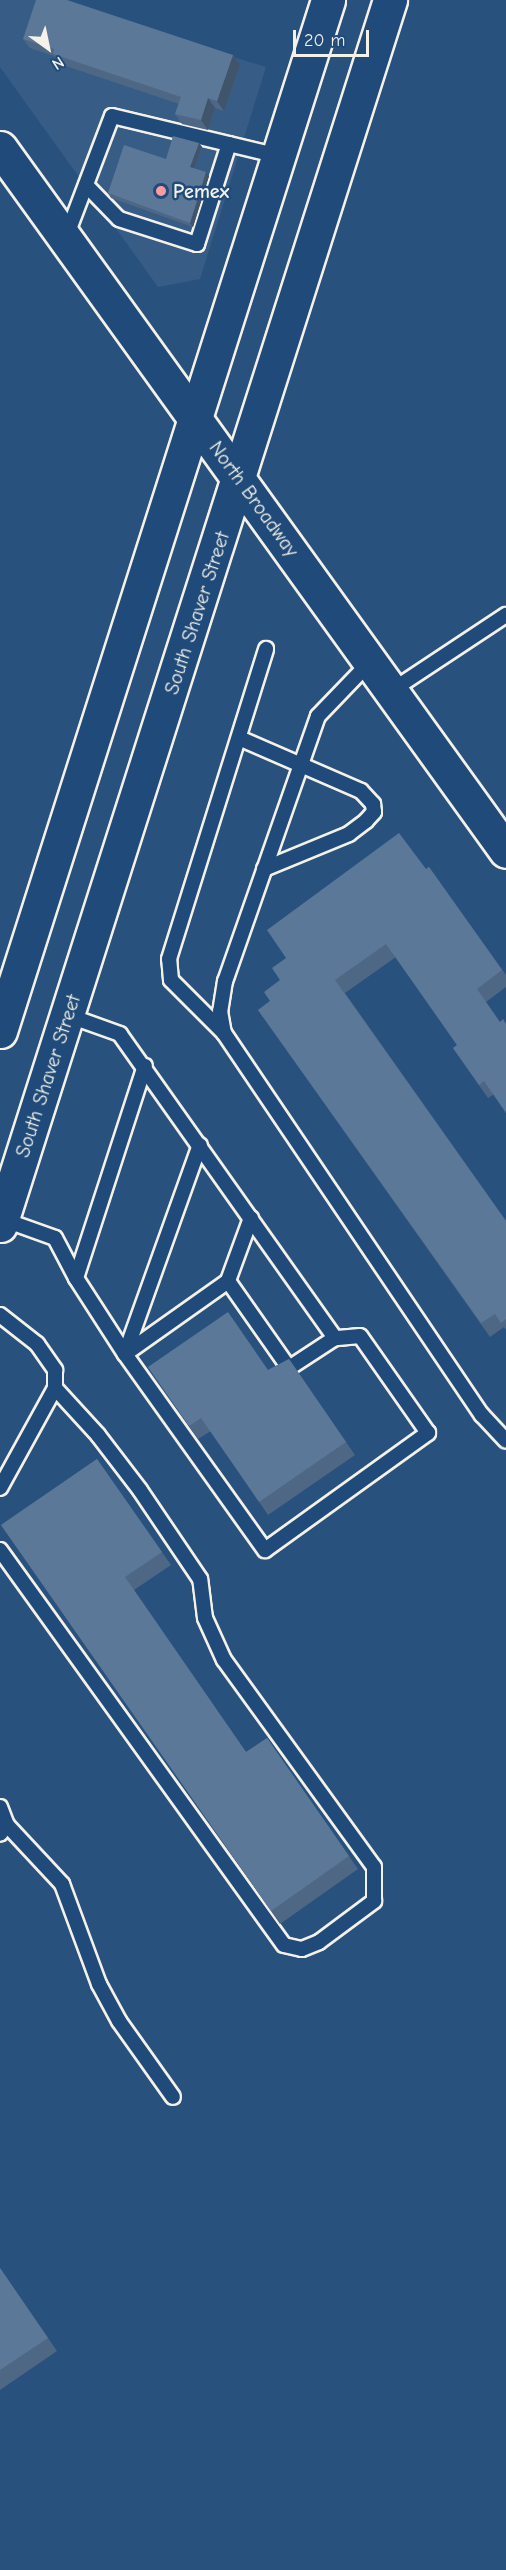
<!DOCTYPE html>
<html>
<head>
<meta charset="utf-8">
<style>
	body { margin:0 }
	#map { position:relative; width:506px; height:2570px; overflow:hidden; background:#28517e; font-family:"Comic Neue",sans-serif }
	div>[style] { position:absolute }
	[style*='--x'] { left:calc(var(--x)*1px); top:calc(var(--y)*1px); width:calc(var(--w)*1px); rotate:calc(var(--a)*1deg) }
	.built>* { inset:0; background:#375d86 }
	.roads { filter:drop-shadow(2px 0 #f4f1e8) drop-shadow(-2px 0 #f4f1e8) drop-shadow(0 2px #f4f1e8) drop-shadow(0 -2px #f4f1e8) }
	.service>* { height:14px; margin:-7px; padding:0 7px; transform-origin:7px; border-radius:7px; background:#1f4a7a }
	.tertiary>* { height:33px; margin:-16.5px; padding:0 16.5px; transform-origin:16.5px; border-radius:16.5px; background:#1f4a7a }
	.primary>* { height:33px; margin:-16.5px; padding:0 16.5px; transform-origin:16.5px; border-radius:16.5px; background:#1f4a7a }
	.wall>* { inset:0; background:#4e6784 }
	.shaded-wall>* { inset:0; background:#40546b }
	.building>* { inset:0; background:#5b7899 }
	.dots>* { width:16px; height:16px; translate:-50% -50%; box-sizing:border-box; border:3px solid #1f4a7a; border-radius:50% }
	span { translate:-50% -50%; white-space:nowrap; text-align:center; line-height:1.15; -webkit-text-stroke:5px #1f4a7a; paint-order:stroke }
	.poi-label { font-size:20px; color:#f4f1e8; font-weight:700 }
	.left { translate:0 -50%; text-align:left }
	.street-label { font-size:20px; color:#f4f1e8 }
	.north { position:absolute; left:18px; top:18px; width:60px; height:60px; -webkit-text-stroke:4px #1f4a7a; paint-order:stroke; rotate:147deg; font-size:16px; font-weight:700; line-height:24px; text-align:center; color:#f4f1e8 }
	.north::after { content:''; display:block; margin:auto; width:21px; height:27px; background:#f4f1e8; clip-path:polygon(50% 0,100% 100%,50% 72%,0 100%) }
	.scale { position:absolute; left:293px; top:30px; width:76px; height:27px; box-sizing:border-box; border:3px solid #f4f1e8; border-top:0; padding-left:8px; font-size:18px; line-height:21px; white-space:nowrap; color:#f4f1e8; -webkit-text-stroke:4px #1f4a7a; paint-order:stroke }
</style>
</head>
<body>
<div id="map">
	<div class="built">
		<i style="clip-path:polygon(0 0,51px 0,266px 67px,200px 279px,158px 287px,0 67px)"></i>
	</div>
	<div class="roads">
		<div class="service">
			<i style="--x:86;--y:185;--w:47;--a:45.9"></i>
			<i style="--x:119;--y:219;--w:82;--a:17.8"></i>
			<i style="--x:197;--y:244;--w:105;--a:-72.3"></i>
			<i style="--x:66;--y:237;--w:129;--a:-69.2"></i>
			<i style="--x:112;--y:116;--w:172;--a:13.5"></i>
			<i style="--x:370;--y:662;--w:75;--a:133.9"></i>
			<i style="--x:318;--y:716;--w:281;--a:109.3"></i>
			<i style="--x:225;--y:981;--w:30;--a:99"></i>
			<i style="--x:220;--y:1011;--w:22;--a:80"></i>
			<i style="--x:224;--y:1033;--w:461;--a:56"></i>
			<i style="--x:482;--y:1415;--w:35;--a:47"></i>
			<i style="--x:391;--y:691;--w:138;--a:-33.5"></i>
			<i style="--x:239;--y:738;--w:133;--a:23.5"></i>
			<i style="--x:361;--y:791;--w:18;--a:47"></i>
			<i style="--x:373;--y:804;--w:8;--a:83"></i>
			<i style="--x:374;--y:812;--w:12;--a:132"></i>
			<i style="--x:366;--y:821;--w:21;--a:143"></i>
			<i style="--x:349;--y:834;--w:92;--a:157.6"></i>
			<i style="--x:224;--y:1033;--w:75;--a:-135"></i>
			<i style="--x:171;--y:980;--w:21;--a:-95"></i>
			<i style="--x:169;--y:959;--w:325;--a:-72.6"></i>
			<i style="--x:251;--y:1218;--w:67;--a:110.1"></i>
			<i style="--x:228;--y:1281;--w:106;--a:55"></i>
			<i style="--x:289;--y:1368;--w:55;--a:-33.1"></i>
			<i style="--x:2;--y:1219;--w:56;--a:19.7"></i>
			<i style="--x:55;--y:1238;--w:45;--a:62.3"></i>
			<i style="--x:76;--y:1278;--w:90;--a:57.2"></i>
			<i style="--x:125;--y:1354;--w:241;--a:54.5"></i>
			<i style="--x:265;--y:1550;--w:201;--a:-35.7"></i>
			<i style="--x:428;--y:1433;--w:118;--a:-125"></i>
			<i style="--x:360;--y:1336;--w:25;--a:175"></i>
			<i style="--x:335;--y:1338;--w:372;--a:-125.3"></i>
			<i style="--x:120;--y:1034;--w:56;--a:-160.3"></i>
			<i style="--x:76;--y:1278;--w:223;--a:-72"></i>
			<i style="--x:0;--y:1315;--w:47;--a:38.1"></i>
			<i style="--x:37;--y:1344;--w:32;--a:55"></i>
			<i style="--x:55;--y:1370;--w:18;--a:90"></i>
			<i style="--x:55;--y:1388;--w:114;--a:118.8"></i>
			<i style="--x:125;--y:1354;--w:222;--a:-70.3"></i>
			<i style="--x:125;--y:1354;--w:126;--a:-35.3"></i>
			<i style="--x:0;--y:1550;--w:486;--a:54.3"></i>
			<i style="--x:284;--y:1945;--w:18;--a:13"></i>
			<i style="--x:302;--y:1949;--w:18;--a:-22"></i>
			<i style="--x:319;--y:1942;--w:69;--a:-36.7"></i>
			<i style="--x:374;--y:1901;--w:34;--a:-90"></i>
			<i style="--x:374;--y:1867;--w:256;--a:-125.9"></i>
			<i style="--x:224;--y:1660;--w:46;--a:-114.3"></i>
			<i style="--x:205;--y:1618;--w:39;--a:-97"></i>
			<i style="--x:200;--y:1579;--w:107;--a:-124"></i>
			<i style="--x:140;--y:1490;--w:69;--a:-127.4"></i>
			<i style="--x:98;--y:1435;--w:64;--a:-132.5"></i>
			<i style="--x:0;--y:1807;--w:19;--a:69"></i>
			<i style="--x:7;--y:1825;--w:11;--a:128"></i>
			<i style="--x:7;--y:1825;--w:81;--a:47"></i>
			<i style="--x:62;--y:1884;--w:107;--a:69.7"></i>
			<i style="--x:99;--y:1984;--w:42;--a:61.6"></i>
			<i style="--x:119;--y:2021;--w:93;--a:54.6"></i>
		</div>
		<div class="tertiary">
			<i style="--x:0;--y:148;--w:866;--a:54.25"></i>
		</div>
		<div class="primary">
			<i style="--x:0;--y:1031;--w:1082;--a:-72.35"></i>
			<i style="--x:0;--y:1225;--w:1286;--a:-72.34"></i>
		</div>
	</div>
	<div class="wall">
		<i style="clip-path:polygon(23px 39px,233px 55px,240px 65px,224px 111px,215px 108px,208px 130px,182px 124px,175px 114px,179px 104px,60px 64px,54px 56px,30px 48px)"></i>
		<i style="clip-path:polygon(199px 143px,202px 147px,194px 168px,209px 176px,193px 227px,111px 198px,108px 193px,166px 159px)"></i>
		<i style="clip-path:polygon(429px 867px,506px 975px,506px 987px,486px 1002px,493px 1095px,488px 1098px,453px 1048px,457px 1045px,396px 957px,345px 993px,506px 1221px,506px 1330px,504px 1327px,490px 1337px,258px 1010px,270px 1001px,280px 980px)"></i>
		<i style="clip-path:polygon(289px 1359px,355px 1455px,268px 1515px,211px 1431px,198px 1439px,148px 1367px,268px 1370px)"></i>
		<i style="clip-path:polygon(97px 1459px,171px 1565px,134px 1590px,246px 1752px,267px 1738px,358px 1869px,280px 1924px,1px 1525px)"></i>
		<i style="clip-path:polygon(0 2268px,57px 2351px,0 2390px)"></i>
	</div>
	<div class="shaded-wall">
		<i style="clip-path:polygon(233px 55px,240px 65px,224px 111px,217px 101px)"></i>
		<i style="clip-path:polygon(208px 98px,215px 108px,208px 130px,201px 120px)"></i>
		<i style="clip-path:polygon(199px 143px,202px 147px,193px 171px,190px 167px)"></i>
		<i style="clip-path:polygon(206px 172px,209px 176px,193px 227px,190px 223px)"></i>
	</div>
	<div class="building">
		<i style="clip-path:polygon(36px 0,67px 0,233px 55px,217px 101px,208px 98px,201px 120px,175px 114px,181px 97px,53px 54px,54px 49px,23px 39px)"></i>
		<i style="clip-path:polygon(173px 136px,199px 143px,190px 167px,206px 172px,190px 223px,108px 193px,124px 145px,166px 159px)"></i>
		<i style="clip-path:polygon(399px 833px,426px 869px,429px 867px,502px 970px,477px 989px,500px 1022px,503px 1019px,506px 1024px,506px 1113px,484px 1081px,479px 1085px,453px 1048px,457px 1045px,386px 944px,335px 980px,506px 1221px,506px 1319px,501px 1323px,495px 1314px,481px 1323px,258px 1010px,270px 1001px,264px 992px,280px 980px,272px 968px,286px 958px,267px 930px)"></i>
		<i style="clip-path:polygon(228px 1312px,268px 1370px,289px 1359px,346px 1442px,259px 1502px,201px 1418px,189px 1426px,148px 1367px)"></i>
		<i style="clip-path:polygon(97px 1459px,162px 1552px,125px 1577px,246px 1752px,267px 1738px,349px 1856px,271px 1911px,1px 1525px)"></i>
		<i style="clip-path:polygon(0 2268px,48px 2338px,0 2370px)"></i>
	</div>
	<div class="dots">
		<i style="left:161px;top:191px;background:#ff9aa2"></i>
	</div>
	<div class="poi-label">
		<span class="left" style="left:173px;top:191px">Pemex</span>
	</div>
	<div class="street-label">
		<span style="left:254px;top:499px;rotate:54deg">North Broadway</span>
		<span style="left:197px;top:613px;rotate:-72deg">South Shaver Street</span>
		<span style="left:48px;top:1076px;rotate:-72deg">South Shaver Street</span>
	</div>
	<div class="north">N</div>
	<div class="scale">20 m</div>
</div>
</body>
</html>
